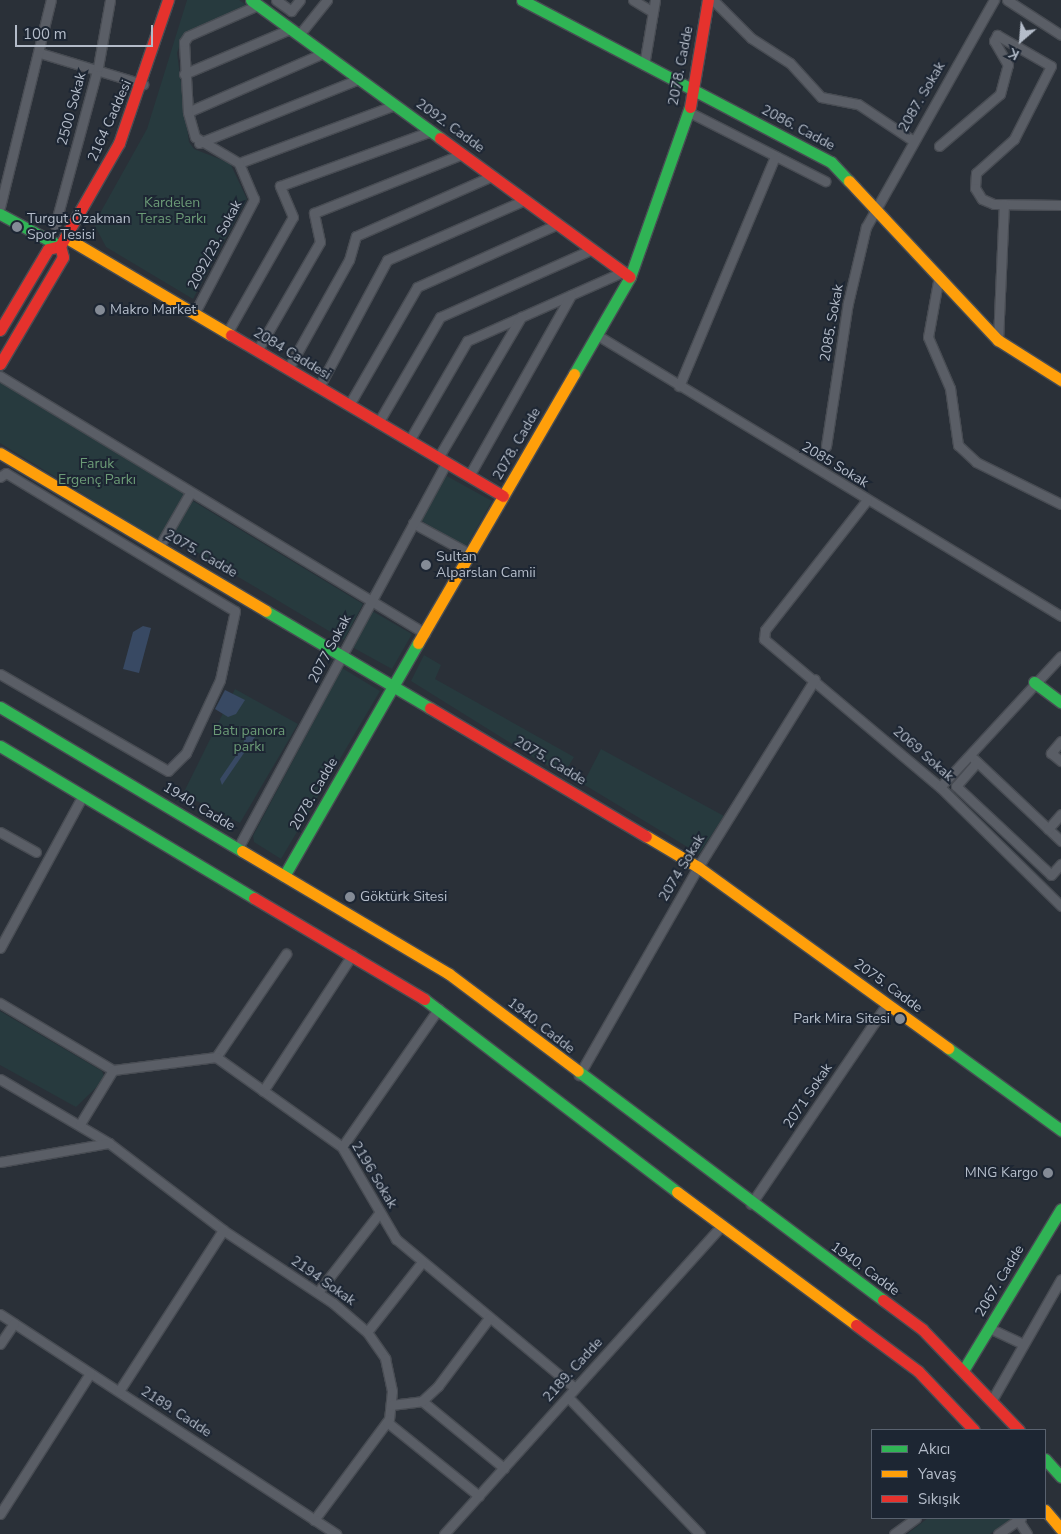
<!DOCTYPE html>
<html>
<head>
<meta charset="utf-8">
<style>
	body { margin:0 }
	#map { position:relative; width:1061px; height:1534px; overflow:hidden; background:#2a3038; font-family:"Nunito Sans",sans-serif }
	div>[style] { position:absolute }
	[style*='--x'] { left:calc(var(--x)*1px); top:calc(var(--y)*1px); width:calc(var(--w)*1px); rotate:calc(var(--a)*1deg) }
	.green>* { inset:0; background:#273a3e }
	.water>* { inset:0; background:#384963 }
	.roads { filter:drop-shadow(1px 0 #484c53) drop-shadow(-1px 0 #484c53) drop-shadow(0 1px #484c53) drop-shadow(0 -1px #484c53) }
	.street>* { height:9px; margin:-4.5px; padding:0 4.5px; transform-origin:4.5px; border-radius:4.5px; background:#5a5e66 }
	.fast>* { height:11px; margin:-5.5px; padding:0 5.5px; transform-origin:5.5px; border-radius:5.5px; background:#30b455 }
	.slow>* { height:11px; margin:-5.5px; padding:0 5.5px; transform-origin:5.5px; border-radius:5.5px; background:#ff9f0a }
	.jam>* { height:11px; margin:-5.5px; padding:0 5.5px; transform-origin:5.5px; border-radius:5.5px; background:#e5322d }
	.dots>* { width:14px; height:14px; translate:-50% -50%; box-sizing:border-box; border:2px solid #1d2633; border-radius:50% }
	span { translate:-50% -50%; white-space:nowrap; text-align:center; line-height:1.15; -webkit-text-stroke:4px #1d2633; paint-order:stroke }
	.street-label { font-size:14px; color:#b4bcc9 }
	.park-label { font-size:14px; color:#6b9a76 }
	.poi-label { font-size:14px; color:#b4bcc9 }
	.left { translate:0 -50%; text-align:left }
	.right { translate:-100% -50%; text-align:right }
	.legend { position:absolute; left:871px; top:1429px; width:175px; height:90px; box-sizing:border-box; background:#1d2633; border:1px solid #59626f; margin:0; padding:6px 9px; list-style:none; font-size:15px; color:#b4bcc9 }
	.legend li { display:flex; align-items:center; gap:10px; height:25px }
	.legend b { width:25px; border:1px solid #59626f }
	.north { position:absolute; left:996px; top:15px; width:50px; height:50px; -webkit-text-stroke:4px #1d2633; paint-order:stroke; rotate:207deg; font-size:14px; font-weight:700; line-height:20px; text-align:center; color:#b4bcc9 }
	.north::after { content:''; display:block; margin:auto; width:18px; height:22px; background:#b4bcc9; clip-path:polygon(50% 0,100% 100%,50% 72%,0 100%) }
	.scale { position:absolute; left:15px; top:25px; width:138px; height:22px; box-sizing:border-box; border:2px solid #b4bcc9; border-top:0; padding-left:6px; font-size:15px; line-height:18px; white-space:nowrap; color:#b4bcc9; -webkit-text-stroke:4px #1d2633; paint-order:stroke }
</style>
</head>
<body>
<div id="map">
	<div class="green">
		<i style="clip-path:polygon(187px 0,239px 0,246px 5px,183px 36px,177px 53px,189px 142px,194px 149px,230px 163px,247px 199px,193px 299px,106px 247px,94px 224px,147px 129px)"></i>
		<i style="clip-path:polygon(0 382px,184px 494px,158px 540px,0 443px)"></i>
		<i style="clip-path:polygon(445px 475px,492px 501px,466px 547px,420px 520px)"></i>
		<i style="clip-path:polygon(193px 501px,363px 604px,344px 640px,178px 541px,175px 546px,168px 542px)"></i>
		<i style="clip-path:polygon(372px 611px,412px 634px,392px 669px,352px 647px)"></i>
		<i style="clip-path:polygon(424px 655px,441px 665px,435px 679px,574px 757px,568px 767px,557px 772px,411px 681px)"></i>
		<i style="clip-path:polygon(342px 668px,380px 691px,281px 859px,254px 842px,253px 836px)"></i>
		<i style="clip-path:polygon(235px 689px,298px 724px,240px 823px,183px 794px)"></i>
		<i style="clip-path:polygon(601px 749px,724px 816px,699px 854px,583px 784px)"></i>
		<i style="clip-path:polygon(0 1011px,102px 1071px,105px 1079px,76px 1107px,0 1065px)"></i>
		<i style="clip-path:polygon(928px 1518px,1013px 1518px,990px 1534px,907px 1534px)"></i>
	</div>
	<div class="water">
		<i style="clip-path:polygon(143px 626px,151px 628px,139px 673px,123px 669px,133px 632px)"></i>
		<i style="clip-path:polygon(225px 690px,245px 700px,236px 714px,228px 717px,215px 709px)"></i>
		<i style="clip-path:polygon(247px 732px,255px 737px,222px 785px,220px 779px,242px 747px)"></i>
	</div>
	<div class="roads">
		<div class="street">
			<i style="--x:276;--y:0;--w:19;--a:36"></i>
			<i style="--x:291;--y:11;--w:14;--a:-51"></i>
			<i style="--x:633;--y:0;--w:23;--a:31"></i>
			<i style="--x:713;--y:0;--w:54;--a:45"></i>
			<i style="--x:751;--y:38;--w:46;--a:32.7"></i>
			<i style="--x:790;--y:63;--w:46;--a:47.6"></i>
			<i style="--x:821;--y:97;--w:38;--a:11"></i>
			<i style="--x:858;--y:104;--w:65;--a:33.7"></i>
			<i style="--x:1007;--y:0;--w:64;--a:32.9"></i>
			<i style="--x:299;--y:35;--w:45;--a:-51.3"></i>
			<i style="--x:40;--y:53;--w:108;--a:16.8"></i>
			<i style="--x:644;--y:65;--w:66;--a:-80.4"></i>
			<i style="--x:184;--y:74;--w:115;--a:-23"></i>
			<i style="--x:188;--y:112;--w:148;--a:-23.5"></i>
			<i style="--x:689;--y:112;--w:153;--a:26.9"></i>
			<i style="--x:199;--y:143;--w:172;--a:-21.8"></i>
			<i style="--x:939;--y:146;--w:80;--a:-40.4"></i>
			<i style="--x:1000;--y:94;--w:30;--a:-75"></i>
			<i style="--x:1008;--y:65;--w:28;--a:-120"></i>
			<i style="--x:994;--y:41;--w:7;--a:-63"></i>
			<i style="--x:997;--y:35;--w:62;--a:29.9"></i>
			<i style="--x:1051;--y:66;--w:82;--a:116.9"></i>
			<i style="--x:1014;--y:139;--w:51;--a:138.2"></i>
			<i style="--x:976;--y:173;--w:15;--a:94"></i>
			<i style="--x:975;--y:188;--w:13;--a:58"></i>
			<i style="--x:982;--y:199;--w:13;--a:23"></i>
			<i style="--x:994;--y:204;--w:67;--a:0.9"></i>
			<i style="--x:239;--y:163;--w:166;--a:-20.4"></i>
			<i style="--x:0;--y:207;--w:213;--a:-76.2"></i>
			<i style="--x:55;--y:225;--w:164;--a:-74.8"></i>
			<i style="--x:98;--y:67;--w:68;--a:-79.8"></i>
			<i style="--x:939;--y:276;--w:62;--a:100.2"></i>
			<i style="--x:928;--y:337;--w:56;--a:66.7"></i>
			<i style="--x:950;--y:388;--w:58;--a:82"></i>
			<i style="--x:958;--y:445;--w:25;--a:43"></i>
			<i style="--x:976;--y:462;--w:95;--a:26.3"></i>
			<i style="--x:194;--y:314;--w:130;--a:-62.4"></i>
			<i style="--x:254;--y:199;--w:39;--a:-113"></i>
			<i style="--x:239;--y:163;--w:51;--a:-149.4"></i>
			<i style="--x:195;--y:137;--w:26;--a:-106"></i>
			<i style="--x:188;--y:112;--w:70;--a:-93.3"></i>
			<i style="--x:184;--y:42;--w:7;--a:-56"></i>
			<i style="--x:188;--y:36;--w:77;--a:-23.9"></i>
			<i style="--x:227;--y:333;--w:133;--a:-60.4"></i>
			<i style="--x:293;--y:217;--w:34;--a:-113"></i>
			<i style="--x:280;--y:186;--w:161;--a:-20"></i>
			<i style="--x:597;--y:335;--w:542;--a:31.2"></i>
			<i style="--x:998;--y:340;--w:136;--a:-87.5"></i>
			<i style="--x:257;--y:351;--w:126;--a:-60"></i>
			<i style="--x:320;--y:242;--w:30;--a:-102"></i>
			<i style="--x:314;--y:213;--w:159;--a:-21.7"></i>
			<i style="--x:288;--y:369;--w:125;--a:-60.8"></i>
			<i style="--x:349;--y:260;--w:25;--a:-74"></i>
			<i style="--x:356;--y:236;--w:149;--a:-23.8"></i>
			<i style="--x:0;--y:376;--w:497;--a:31.2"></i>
			<i style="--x:679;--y:386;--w:249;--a:-67.3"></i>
			<i style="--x:319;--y:387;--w:144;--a:-61.8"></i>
			<i style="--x:387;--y:260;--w:150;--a:-23.5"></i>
			<i style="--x:349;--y:405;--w:136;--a:-60"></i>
			<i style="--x:417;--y:287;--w:154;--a:-24.1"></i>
			<i style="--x:378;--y:423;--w:123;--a:-59.7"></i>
			<i style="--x:440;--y:317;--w:167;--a:-24"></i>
			<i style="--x:409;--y:441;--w:116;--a:-59.9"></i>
			<i style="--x:467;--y:341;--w:171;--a:-23.9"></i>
			<i style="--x:826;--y:446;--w:145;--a:-81.3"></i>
			<i style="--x:848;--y:303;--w:78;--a:-76.7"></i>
			<i style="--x:866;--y:227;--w:261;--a:-60.6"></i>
			<i style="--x:438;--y:458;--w:164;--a:-59.5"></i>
			<i style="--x:469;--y:476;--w:208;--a:-60.6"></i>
			<i style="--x:0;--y:477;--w:7;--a:-34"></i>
			<i style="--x:6;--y:473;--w:267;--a:31.1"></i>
			<i style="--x:235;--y:611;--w:71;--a:102.3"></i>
			<i style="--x:220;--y:680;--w:81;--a:115"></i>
			<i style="--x:186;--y:753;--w:25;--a:135"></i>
			<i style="--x:168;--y:771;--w:194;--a:-150"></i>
			<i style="--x:867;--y:500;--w:165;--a:128.1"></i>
			<i style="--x:765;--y:630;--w:9;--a:96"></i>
			<i style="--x:764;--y:639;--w:230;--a:40.1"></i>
			<i style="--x:940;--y:787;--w:170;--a:44.5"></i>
			<i style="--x:413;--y:523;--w:65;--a:28.5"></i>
			<i style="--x:159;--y:547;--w:62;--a:-60.1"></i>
			<i style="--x:1061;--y:741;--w:16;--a:130"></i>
			<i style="--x:1051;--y:753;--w:13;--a:39"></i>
			<i style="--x:974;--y:759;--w:120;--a:43.3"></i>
			<i style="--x:977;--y:762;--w:32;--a:131"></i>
			<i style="--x:956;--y:786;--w:130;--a:43.1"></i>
			<i style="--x:1051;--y:875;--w:15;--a:-48"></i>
			<i style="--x:940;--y:787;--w:178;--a:-47.3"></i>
			<i style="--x:1048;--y:829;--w:20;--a:-49"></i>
			<i style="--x:0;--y:832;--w:41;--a:29.1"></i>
			<i style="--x:238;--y:848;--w:438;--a:-61.6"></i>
			<i style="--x:0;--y:948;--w:174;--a:-61.5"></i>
			<i style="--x:0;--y:1003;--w:131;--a:30.7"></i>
			<i style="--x:216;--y:1057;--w:125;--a:-55.8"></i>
			<i style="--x:113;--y:1070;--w:104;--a:-7.2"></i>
			<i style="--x:216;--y:1057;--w:155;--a:35.5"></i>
			<i style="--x:342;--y:1147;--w:107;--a:59.6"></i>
			<i style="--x:396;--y:1239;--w:233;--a:39.8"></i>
			<i style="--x:579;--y:1075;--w:240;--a:-60.2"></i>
			<i style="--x:698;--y:867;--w:221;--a:-58.1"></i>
			<i style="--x:0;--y:1079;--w:126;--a:30.4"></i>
			<i style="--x:109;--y:1143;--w:143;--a:37.3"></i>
			<i style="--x:223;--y:1230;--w:132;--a:33.6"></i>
			<i style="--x:333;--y:1303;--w:45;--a:40.5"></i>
			<i style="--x:367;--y:1332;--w:32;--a:55"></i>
			<i style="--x:385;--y:1358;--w:34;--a:78"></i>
			<i style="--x:392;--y:1391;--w:28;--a:96"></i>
			<i style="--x:389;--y:1419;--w:126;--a:126.6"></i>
			<i style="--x:263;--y:1091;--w:163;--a:-56.8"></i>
			<i style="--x:80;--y:1124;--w:63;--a:-58.6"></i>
			<i style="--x:342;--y:1147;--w:169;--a:-55.1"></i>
			<i style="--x:0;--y:1162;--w:111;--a:-9.9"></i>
			<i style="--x:751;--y:1204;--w:242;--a:-55.8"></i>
			<i style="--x:318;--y:1292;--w:101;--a:-52.2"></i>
			<i style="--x:0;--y:1314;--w:402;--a:33.2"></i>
			<i style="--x:989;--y:1328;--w:38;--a:25"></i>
			<i style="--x:367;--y:1332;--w:89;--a:-51.8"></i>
			<i style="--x:0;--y:1344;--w:25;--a:-56"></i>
			<i style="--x:119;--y:1391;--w:192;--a:-57.1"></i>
			<i style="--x:568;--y:1397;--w:190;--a:46.1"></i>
			<i style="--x:992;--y:1400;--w:139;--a:-60.3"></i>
			<i style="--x:422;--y:1401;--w:106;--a:39.3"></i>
			<i style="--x:391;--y:1405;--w:31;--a:-7"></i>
			<i style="--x:422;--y:1401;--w:22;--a:-43"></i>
			<i style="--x:438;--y:1386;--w:85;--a:-53.1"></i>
			<i style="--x:387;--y:1422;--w:118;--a:38.8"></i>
			<i style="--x:0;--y:1514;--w:167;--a:-57.4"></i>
			<i style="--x:1018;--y:1520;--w:17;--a:57"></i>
			<i style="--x:444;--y:1534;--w:416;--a:-48"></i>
			<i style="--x:894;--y:1534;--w:27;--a:-36"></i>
			<i style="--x:998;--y:1534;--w:28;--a:-35"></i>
		</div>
		<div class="fast">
			<i style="--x:251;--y:0;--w:234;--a:36.1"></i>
			<i style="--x:522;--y:0;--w:349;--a:27.7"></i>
			<i style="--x:831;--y:162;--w:26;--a:47"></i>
			<i style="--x:0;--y:214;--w:68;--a:28.1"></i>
			<i style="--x:574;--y:374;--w:112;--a:-60"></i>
			<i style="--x:630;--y:277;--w:180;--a:-70.6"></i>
			<i style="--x:266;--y:611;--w:191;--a:30.6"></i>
			<i style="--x:1034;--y:682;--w:34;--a:37"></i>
			<i style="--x:0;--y:707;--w:282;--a:30.8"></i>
			<i style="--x:0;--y:746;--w:296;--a:30.9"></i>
			<i style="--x:284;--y:876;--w:269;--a:-60.1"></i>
			<i style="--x:424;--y:999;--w:318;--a:37.3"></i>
			<i style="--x:948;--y:1048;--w:140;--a:36"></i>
			<i style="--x:578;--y:1071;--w:381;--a:36.9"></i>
			<i style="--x:964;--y:1369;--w:187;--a:-58.8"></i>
			<i style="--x:1045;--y:1459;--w:24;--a:48"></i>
		</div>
		<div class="slow">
			<i style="--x:849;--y:181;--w:218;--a:46.9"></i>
			<i style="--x:998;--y:340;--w:75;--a:32.4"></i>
			<i style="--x:65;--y:237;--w:193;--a:30.6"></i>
			<i style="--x:0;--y:453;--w:309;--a:30.7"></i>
			<i style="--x:418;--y:643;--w:311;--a:-59.9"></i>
			<i style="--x:646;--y:836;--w:61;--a:30.8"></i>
			<i style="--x:698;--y:867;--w:309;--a:35.9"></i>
			<i style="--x:242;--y:851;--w:241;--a:30.7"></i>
			<i style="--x:449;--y:974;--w:161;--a:36.9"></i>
			<i style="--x:677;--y:1192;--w:223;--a:36.6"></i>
			<i style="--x:1045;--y:1510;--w:25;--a:50"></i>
		</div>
		<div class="jam">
			<i style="--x:690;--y:107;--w:109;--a:-80.5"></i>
			<i style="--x:440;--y:138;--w:235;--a:36.2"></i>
			<i style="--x:60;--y:246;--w:119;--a:-60.2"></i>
			<i style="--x:119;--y:143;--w:151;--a:-71.1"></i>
			<i style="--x:0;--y:330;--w:94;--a:-59.3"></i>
			<i style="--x:48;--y:249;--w:12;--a:-14"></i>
			<i style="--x:231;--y:335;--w:316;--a:30.6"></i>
			<i style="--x:0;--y:364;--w:124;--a:-59.5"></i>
			<i style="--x:63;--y:257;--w:11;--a:-105"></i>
			<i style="--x:430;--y:708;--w:251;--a:30.7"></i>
			<i style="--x:254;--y:898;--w:198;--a:30.7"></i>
			<i style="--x:883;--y:1300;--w:49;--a:36.6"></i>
			<i style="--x:922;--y:1329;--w:140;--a:46.2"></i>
			<i style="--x:856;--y:1325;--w:77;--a:36.6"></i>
			<i style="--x:918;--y:1371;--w:81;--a:46.5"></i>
		</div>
	</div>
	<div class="dots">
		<i style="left:17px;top:227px;background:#848b96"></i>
		<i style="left:100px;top:310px;background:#848b96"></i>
		<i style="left:426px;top:565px;background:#848b96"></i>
		<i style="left:350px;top:897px;background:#848b96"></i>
		<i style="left:900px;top:1019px;background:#848b96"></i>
		<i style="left:1048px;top:1173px;background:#848b96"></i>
	</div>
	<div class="street-label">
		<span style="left:681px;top:66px;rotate:-79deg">2078. Cadde</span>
		<span style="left:922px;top:97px;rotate:-60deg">2087. Sokak</span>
		<span style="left:72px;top:109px;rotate:-75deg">2500 Sokak</span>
		<span style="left:110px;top:121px;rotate:-66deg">2164 Caddesi</span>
		<span style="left:450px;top:126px;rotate:36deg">2092. Cadde</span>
		<span style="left:798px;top:128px;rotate:28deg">2086. Cadde</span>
		<span style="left:215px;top:245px;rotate:-62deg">2092/23. Sokak</span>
		<span style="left:832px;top:323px;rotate:-80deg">2085. Sokak</span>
		<span style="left:292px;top:354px;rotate:31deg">2084 Caddesi</span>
		<span style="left:517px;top:444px;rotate:-60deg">2078. Cadde</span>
		<span style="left:835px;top:465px;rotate:31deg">2085 Sokak</span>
		<span style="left:201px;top:554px;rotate:30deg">2075. Cadde</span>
		<span style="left:330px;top:649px;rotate:-62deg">2077 Sokak</span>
		<span style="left:923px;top:754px;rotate:41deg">2069 Sokak</span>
		<span style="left:550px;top:761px;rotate:31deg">2075. Cadde</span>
		<span style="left:314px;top:794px;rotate:-60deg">2078. Cadde</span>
		<span style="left:199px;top:807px;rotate:31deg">1940. Cadde</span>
		<span style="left:682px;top:868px;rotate:-59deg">2074 Sokak</span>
		<span style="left:888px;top:986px;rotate:36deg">2075. Cadde</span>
		<span style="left:541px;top:1026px;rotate:38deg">1940. Cadde</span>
		<span style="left:808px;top:1096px;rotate:-56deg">2071 Sokak</span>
		<span style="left:374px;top:1175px;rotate:59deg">2196 Sokak</span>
		<span style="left:865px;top:1269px;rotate:36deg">1940. Cadde</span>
		<span style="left:323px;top:1281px;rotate:35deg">2194 Sokak</span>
		<span style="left:1000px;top:1281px;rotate:-59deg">2067. Cadde</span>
		<span style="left:573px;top:1370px;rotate:-48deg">2189. Cadde</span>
		<span style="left:176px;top:1412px;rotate:33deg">2189. Cadde</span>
	</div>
	<div class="park-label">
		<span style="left:172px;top:211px">Kardelen<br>Teras Parkı</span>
		<span style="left:97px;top:472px">Faruk<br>Ergenç Parkı</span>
		<span style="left:249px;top:739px">Batı panora<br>parkı</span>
	</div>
	<div class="poi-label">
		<span class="left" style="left:27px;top:227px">Turgut Özakman<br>Spor Tesisi</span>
		<span class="left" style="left:110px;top:310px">Makro Market</span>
		<span class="left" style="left:436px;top:565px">Sultan<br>Alparslan Camii</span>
		<span class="left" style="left:360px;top:897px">Göktürk Sitesi</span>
		<span class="right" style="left:890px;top:1019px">Park Mira Sitesi</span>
		<span class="right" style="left:1038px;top:1173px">MNG Kargo</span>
	</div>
	<ul class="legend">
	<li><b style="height:6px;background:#30b455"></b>Akıcı</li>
	<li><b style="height:6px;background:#ff9f0a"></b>Yavaş</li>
	<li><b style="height:6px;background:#e5322d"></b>Sıkışık</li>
	</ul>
	<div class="north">K</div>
	<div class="scale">100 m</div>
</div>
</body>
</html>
